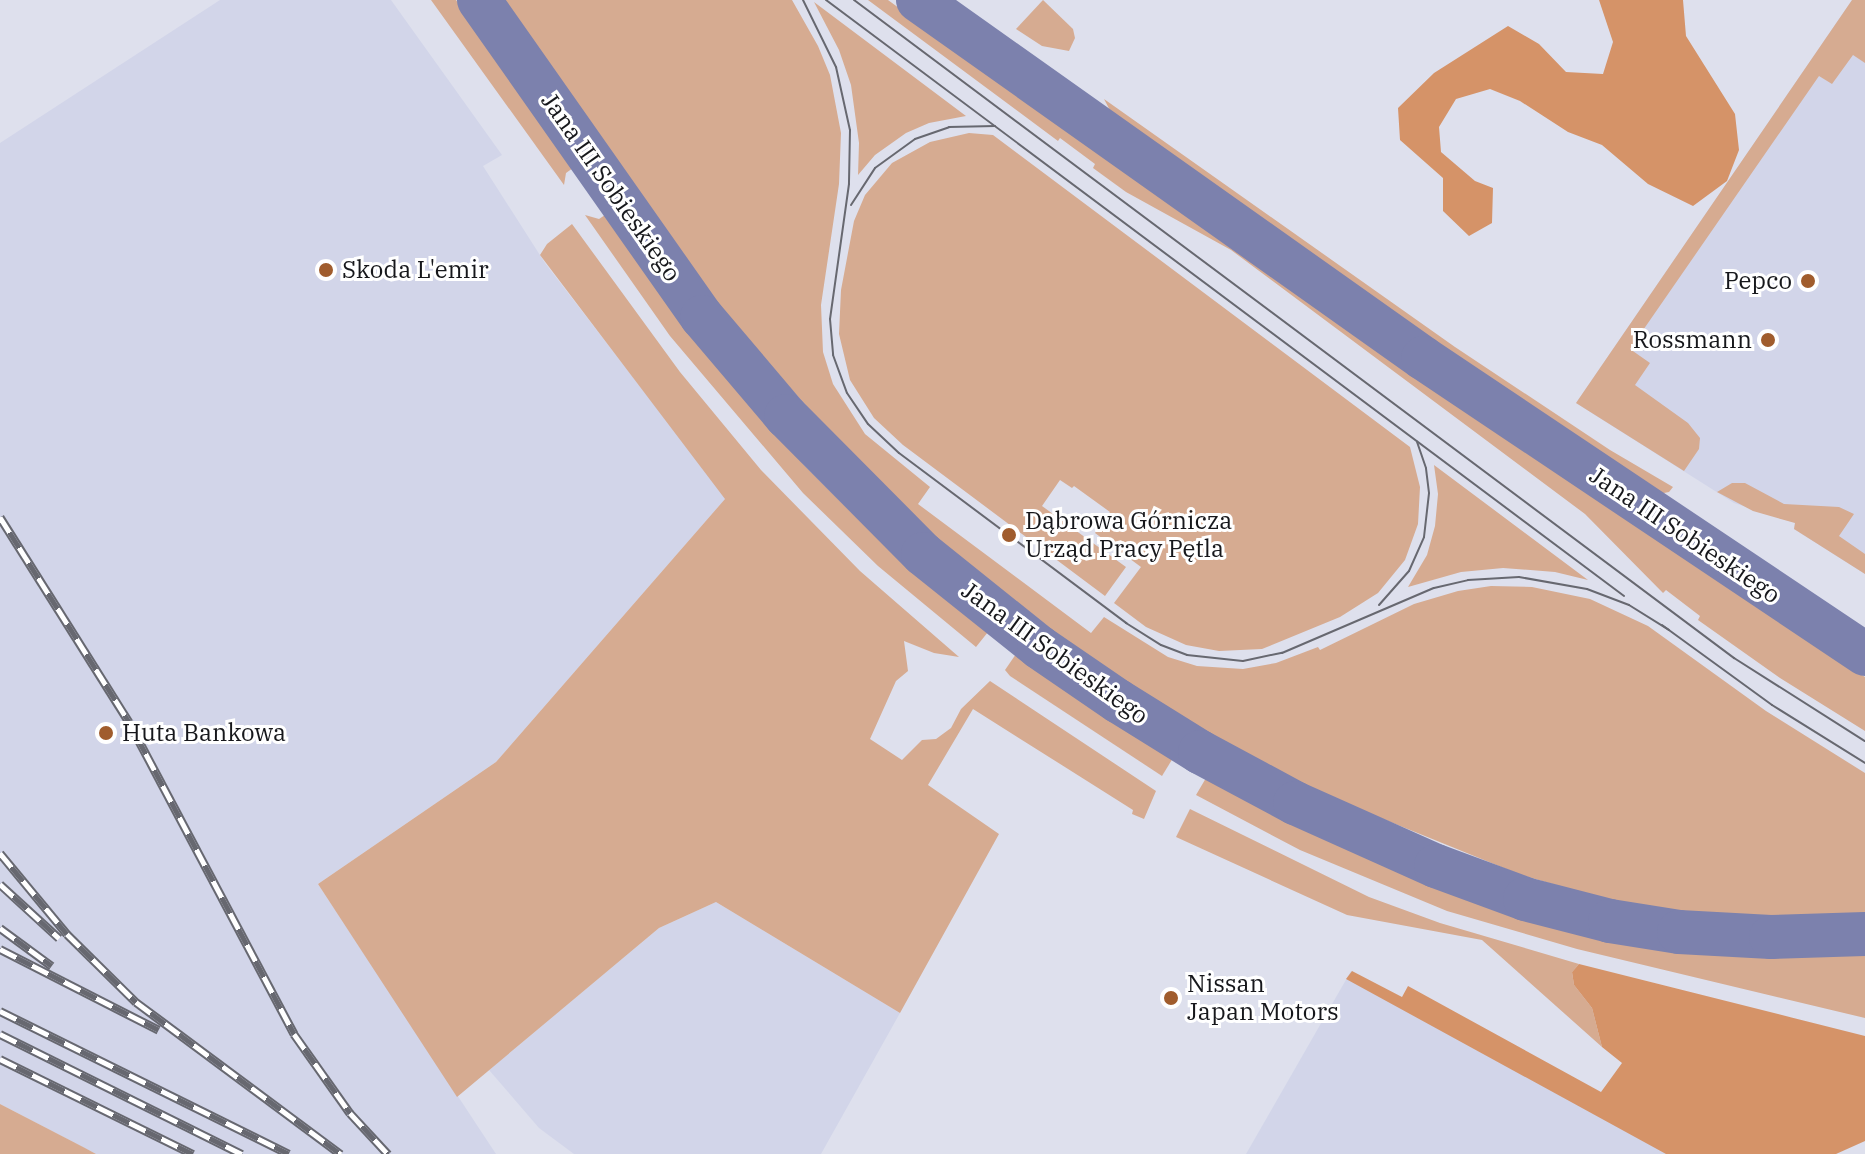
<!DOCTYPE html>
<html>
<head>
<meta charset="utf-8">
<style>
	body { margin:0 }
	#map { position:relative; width:1865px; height:1154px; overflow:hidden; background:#dee0ed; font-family:"IBM Plex Serif",serif }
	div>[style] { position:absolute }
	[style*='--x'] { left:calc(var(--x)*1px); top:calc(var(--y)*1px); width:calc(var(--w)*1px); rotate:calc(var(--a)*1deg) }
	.built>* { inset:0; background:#d2d5e9 }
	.green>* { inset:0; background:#d6ab91 }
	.forest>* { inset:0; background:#d59368 }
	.secondary>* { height:44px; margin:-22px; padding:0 22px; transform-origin:22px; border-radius:22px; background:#7c81ad }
	.tram>* { height:2px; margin:-1px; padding:0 1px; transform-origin:1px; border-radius:1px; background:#676870 }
	.rail>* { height:9px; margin-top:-4.5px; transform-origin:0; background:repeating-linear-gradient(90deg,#fff 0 18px,#676870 0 36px); box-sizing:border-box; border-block:2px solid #676870 }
	.dots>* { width:22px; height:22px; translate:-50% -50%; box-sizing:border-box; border:4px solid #fff; border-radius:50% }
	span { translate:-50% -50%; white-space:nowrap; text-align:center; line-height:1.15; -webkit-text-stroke:6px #fff; paint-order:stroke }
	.street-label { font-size:24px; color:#16171b }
	.poi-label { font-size:24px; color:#16171b }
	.left { translate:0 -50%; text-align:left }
	.right { translate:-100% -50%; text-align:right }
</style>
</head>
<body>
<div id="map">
	<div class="built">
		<i style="clip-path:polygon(220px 0,391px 0,502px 155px,483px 166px,545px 263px,726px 498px,496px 762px,318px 884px,496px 1154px,96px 1154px,0 1104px,0 143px)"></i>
		<i style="clip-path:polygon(1852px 0,1865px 0,1865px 574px,1794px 529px,1795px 523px,1734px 503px,1576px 403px)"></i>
		<i style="clip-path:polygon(716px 902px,900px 1013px,821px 1154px,574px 1154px,539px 1128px,489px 1070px,659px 928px)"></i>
		<i style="clip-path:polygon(1351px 971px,1688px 1154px,1246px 1154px)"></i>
	</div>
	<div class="green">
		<i style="clip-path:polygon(431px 0,456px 0,573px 168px,566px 173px,564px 185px)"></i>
		<i style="clip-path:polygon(504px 0,792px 0,818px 46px,830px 75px,841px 133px,839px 184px,821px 305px,823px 352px,833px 384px,865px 434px,930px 487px,918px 504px,1091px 633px,1104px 617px,1168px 657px,1197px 666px,1243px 669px,1276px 663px,1318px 647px,1320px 650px,1414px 604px,1458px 591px,1491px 586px,1532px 587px,1590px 599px,1648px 626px,1766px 711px,1865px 773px,1865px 914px,1803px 918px,1709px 916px,1607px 900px,1521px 875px,1319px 793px,1221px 741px,1088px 658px,951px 551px,865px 472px,728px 318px)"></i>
		<i style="clip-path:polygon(868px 0,888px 0,996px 79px,1865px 677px,1865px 731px,1780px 678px,1698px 620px,1700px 616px,1666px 590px,1663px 593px,1585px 514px,1231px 250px,1126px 192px,1093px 168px,1095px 164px,1060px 138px,1058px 141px)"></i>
		<i style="clip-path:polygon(1043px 0,1073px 29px,1075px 38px,1069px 51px,1042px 46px,1016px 29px)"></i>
		<i style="clip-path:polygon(1852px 0,1865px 0,1865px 63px,1853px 55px,1832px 84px,1819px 76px,1630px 349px,1650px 363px,1635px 385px,1688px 423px,1700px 438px,1699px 449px,1684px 471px,1576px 403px)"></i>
		<i style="clip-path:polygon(814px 2px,966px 116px,929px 123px,906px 133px,875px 155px,858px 175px,859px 143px,851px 85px,839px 50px)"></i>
		<i style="clip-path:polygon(1104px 99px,1455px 347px,1610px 450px,1673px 487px,1669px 492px,1659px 494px,1451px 354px,1113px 116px)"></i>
		<i style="clip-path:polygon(969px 133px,993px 135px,1410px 447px,1420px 487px,1418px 524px,1405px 560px,1378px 593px,1340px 617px,1262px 649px,1219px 651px,1186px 645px,1146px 627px,1114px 603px,1141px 567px,1095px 533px,1110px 512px,1074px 486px,1072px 488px,1060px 480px,1042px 506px,1126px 567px,1105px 596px,903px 445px,874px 418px,850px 380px,839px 334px,841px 290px,854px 221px,865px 195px,892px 163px,930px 142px)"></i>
		<i style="clip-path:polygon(585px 215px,599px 219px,605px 215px,804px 465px,876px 537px,988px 632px,976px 647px,878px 566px,803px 493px,670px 336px)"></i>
		<i style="clip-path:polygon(572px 224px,680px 372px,761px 470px,860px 571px,959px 657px,934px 653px,904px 641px,908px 671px,896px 681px,870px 739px,902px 760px,922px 740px,936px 739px,951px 728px,961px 709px,990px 681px,1156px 791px,1144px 819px,1132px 814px,1133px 810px,973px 709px,928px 785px,999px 834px,900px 1013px,716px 902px,659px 928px,457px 1097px,318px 884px,496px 762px,725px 499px,540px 255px,547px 244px)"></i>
		<i style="clip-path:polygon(1434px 465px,1588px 580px,1555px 572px,1503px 568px,1461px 572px,1408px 587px,1427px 555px,1435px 526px,1438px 494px)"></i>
		<i style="clip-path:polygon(1732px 483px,1745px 483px,1784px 504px,1839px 507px,1854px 514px,1839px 536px,1865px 554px,1865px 574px,1794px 529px,1795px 523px,1753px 511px,1717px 492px)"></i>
		<i style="clip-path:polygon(1016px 654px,1173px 758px,1162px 776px,1010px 676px,1005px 670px)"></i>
		<i style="clip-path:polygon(1206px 778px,1342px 847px,1865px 953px,1865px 1018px,1577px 949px,1447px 911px,1300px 850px,1196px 795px)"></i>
		<i style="clip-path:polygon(1190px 809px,1369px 897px,1440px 923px,1579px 964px,1572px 972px,1574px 985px,1592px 1008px,1602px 1047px,1482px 940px,1347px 915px,1176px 837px)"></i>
		<i style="clip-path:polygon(0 1104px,85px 1148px,96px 1154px,0 1154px)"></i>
	</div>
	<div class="forest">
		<i style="clip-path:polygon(1599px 0,1683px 0,1686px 36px,1735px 114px,1739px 150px,1727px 181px,1693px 206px,1648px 184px,1602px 145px,1568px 132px,1520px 101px,1490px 89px,1456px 99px,1439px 127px,1441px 152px,1475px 181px,1493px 188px,1492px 223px,1469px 236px,1443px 211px,1443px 178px,1400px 140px,1398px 108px,1434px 73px,1508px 26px,1539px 44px,1566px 72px,1603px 74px,1613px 42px)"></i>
		<i style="clip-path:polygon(1579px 964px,1865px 1036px,1865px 1141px,1836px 1154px,1666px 1154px,1346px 979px,1352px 971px,1402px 997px,1408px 986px,1601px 1092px,1622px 1063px,1602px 1047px,1592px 1008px,1574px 985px,1572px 972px)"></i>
	</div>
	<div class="secondary">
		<i style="--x:479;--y:0;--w:388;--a:54.9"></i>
		<i style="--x:702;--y:317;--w:130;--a:49.7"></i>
		<i style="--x:786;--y:416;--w:194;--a:45.2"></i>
		<i style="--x:923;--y:554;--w:149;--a:38.7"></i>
		<i style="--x:1039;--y:647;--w:96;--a:34.4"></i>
		<i style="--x:1118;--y:701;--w:97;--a:31.9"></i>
		<i style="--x:1200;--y:752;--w:108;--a:28.2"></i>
		<i style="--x:1295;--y:803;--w:154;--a:24.1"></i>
		<i style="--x:1436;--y:866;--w:95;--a:20.3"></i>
		<i style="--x:1525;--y:899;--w:88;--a:14.5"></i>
		<i style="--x:1610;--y:921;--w:70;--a:9.1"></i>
		<i style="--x:1679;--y:932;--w:92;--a:3.1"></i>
		<i style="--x:1771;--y:937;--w:94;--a:-1.8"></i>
		<i style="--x:918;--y:0;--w:619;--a:35.33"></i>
		<i style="--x:1423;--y:358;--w:532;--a:33.81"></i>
	</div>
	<div class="tram">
		<i style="--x:803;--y:0;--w:75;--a:63.8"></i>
		<i style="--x:836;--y:67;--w:65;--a:77.5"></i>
		<i style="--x:850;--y:130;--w:54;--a:91.1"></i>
		<i style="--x:849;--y:184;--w:136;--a:98"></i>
		<i style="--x:830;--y:319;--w:36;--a:85"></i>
		<i style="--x:833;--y:355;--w:40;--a:69.8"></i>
		<i style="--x:847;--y:393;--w:37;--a:56"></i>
		<i style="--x:868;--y:424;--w:42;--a:43.1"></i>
		<i style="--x:899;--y:453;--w:284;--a:36.8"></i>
		<i style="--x:1126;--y:623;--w:41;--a:32.2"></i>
		<i style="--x:1161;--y:645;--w:28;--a:21"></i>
		<i style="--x:1187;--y:655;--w:56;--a:6.1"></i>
		<i style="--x:1243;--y:661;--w:40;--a:-12"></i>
		<i style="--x:1282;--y:653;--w:165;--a:-23.2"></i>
		<i style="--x:1434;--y:588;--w:35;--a:-13"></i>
		<i style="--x:1468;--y:580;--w:51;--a:-3.4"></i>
		<i style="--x:1519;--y:577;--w:69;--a:10"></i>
		<i style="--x:1587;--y:589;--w:45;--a:20.9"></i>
		<i style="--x:1629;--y:605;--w:47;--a:32"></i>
		<i style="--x:826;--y:0;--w:996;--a:36.75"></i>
		<i style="--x:854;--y:0;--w:1099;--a:36.79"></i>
		<i style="--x:1734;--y:658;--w:155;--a:32.4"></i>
		<i style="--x:851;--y:205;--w:44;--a:-57"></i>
		<i style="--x:875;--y:168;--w:49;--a:-35.9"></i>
		<i style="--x:915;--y:139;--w:36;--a:-19"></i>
		<i style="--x:949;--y:127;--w:46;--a:-1.2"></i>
		<i style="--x:1379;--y:605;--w:45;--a:-48.6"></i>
		<i style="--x:1409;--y:571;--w:37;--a:-66"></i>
		<i style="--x:1424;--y:537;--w:44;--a:-83.5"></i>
		<i style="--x:1429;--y:493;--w:25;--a:-97"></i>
		<i style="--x:1426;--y:468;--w:28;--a:-109"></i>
		<i style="--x:1662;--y:625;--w:136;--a:36"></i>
		<i style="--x:1772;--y:705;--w:110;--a:31.9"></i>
	</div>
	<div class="rail">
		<i style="--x:0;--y:517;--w:242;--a:57.8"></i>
		<i style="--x:129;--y:722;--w:353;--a:62.1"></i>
		<i style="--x:294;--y:1034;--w:97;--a:54.7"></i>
		<i style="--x:350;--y:1113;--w:56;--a:47.2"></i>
		<i style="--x:0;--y:853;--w:105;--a:50.4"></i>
		<i style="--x:67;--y:934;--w:97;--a:44.6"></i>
		<i style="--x:136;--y:1002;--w:255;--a:36.6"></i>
		<i style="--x:0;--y:884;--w:80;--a:42.5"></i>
		<i style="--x:0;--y:928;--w:64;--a:36.2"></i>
		<i style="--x:0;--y:949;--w:178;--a:27"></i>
		<i style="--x:0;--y:1011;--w:322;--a:26.3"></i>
		<i style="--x:0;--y:1034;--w:270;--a:26.4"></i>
		<i style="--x:0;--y:1059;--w:215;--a:26.2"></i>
	</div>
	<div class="dots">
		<i style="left:326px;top:270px;background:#a05c2d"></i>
		<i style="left:1808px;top:281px;background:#a05c2d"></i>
		<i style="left:1768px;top:340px;background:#a05c2d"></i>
		<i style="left:1009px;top:535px;background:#a05c2d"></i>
		<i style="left:106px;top:733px;background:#a05c2d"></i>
		<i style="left:1171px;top:998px;background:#a05c2d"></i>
	</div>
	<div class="street-label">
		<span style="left:611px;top:187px;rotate:55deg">Jana III Sobieskiego</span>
		<span style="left:1685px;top:535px;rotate:34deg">Jana III Sobieskiego</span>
		<span style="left:1055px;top:653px;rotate:36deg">Jana III Sobieskiego</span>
	</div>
	<div class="poi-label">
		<span class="left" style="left:342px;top:270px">Skoda L'emir</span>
		<span class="right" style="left:1792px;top:281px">Pepco</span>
		<span class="right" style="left:1752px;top:340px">Rossmann</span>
		<span class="left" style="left:1025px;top:535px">Dąbrowa Górnicza<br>Urząd Pracy Pętla</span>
		<span class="left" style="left:122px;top:733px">Huta Bankowa</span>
		<span class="left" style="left:1187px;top:998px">Nissan<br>Japan Motors</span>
	</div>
</div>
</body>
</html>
